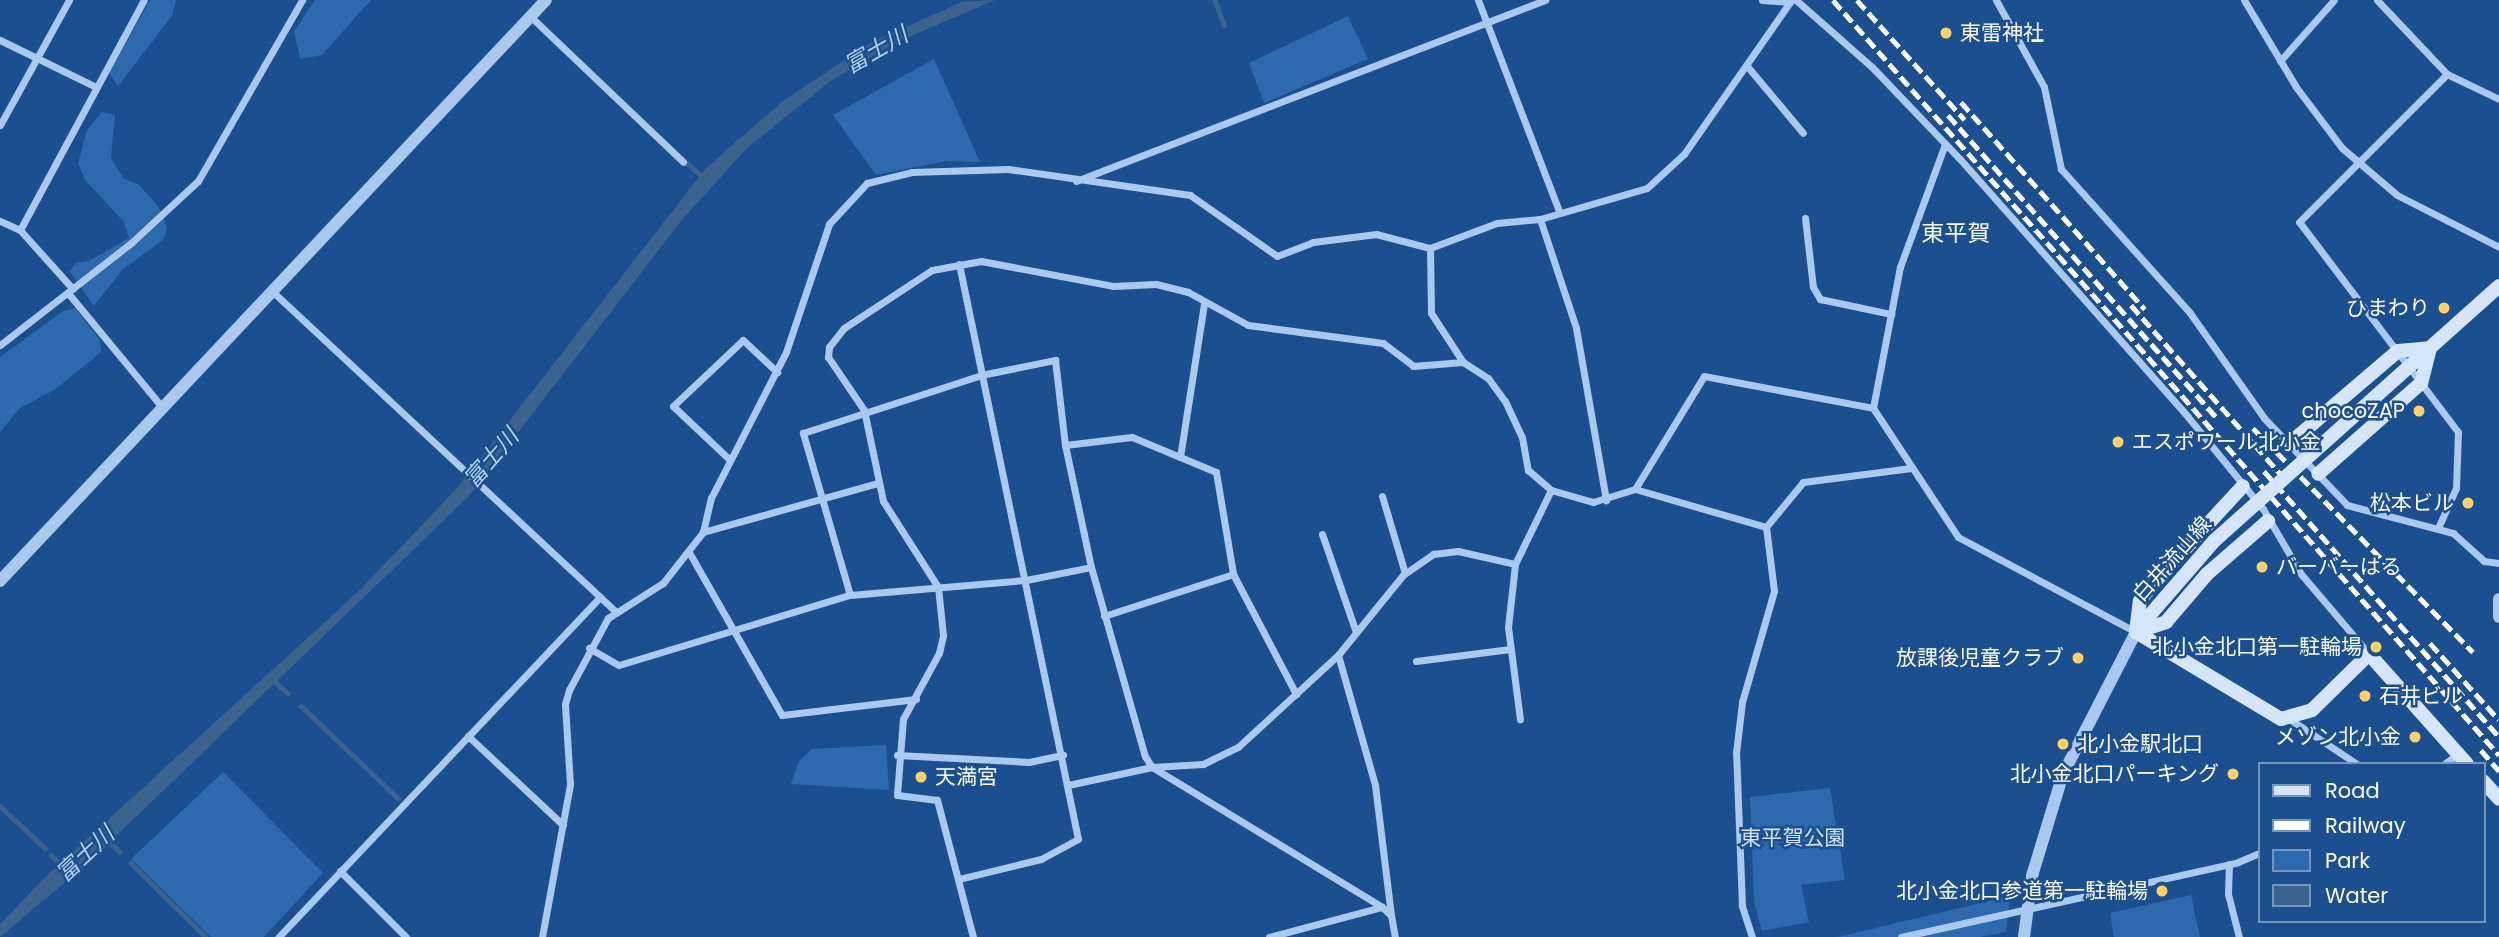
<!DOCTYPE html>
<html>
<head>
<meta charset="utf-8">
<style>
	body { margin:0 }
	#map { position:relative; width:2499px; height:937px; overflow:hidden; background:#1b4f8f; font-family:Poppins,"Noto Sans JP",sans-serif }
	div>[style] { position:absolute }
	[style*='--x'] { left:calc(var(--x)*1px); top:calc(var(--y)*1px); width:calc(var(--w)*1px); rotate:calc(var(--a)*1deg) }
	.green>* { inset:0; background:#2e69ad }
	.water>* { inset:0; background:#3c6290 }
	.stream>* { height:4.5px; margin:-2.25px; padding:0 2.25px; transform-origin:2.25px; border-radius:2.25px; background:#3c6290 }
	.minor>* { height:7px; margin:-3.5px; padding:0 3.5px; transform-origin:3.5px; border-radius:3.5px; background:#a9c9ee }
	.tertiary>* { height:12px; margin:-6px; padding:0 6px; transform-origin:6px; border-radius:6px; background:#a9c9ee }
	.secondary>* { height:14px; margin:-7px; padding:0 7px; transform-origin:7px; border-radius:7px; background:#d6e6fa }
	.rail>* { height:4.5px; margin-top:-2.25px; transform-origin:0; background:repeating-linear-gradient(90deg,#fff 0 12px,transparent 0 17px) }
	.secondary-bridge>* { height:14px; margin:-7px; padding:0 7px; transform-origin:7px; border-radius:7px; background:#d6e6fa }
	.dots>* { width:19px; height:19px; translate:-50% -50%; box-sizing:border-box; border:4px solid #1b4f8f; border-radius:50% }
	span { translate:-50% -50%; white-space:nowrap; text-align:center; line-height:1.15; -webkit-text-stroke:5px #1b4f8f; paint-order:stroke }
	.poi-label { font-size:21px; color:#fff }
	.left { translate:0 -50%; text-align:left }
	.right { translate:-100% -50%; text-align:right }
	.street-label { font-size:21px; color:#fff }
	.park-label { font-size:21px; color:#cfe3fa }
	.water-label { font-size:23px; color:#b5d3f5; font-style:italic }
	.neighbourhood-label { font-size:23px; color:#fff }
	.legend { position:absolute; left:2258px; top:762px; width:228px; height:161px; box-sizing:border-box; background:#1b4f8f; border:2px solid #7695bc; margin:0; padding:9px 12px; list-style:none; font-size:21px; color:#fff }
	.legend li { display:flex; align-items:center; gap:14px; height:35px }
	.legend b { width:35px; border:2px solid #7695bc }
</style>
</head>
<body>
<div id="map">
	<div class="green">
		<i style="clip-path:polygon(150px 0,176px 0,172px 16px,118px 86px,109px 73px)"></i>
		<i style="clip-path:polygon(315px 0,371px 0,322px 55px,300px 59px,294px 31px)"></i>
		<i style="clip-path:polygon(1348px 16px,1368px 59px,1264px 103px,1249px 63px)"></i>
		<i style="clip-path:polygon(934px 59px,980px 162px,947px 161px,876px 175px,833px 115px)"></i>
		<i style="clip-path:polygon(102px 112px,115px 115px,111px 158px,124px 179px,138px 184px,158px 206px,167px 227px,164px 239px,122px 270px,94px 306px,70px 272px,75px 263px,89px 261px,129px 238px,124px 222px,85px 180px,78px 163px,87px 130px)"></i>
		<i style="clip-path:polygon(75px 308px,100px 340px,101px 352px,56px 389px,20px 408px,0 432px,0 357px,63px 311px)"></i>
		<i style="clip-path:polygon(886px 745px,889px 790px,791px 784px,799px 761px,812px 749px)"></i>
		<i style="clip-path:polygon(223px 772px,323px 873px,264px 937px,211px 937px,131px 859px)"></i>
		<i style="clip-path:polygon(1830px 788px,1845px 880px,1801px 885px,1809px 922px,1762px 931px,1754px 902px,1750px 797px)"></i>
		<i style="clip-path:polygon(2191px 895px,2200px 937px,2114px 937px,2110px 913px)"></i>
		<i style="clip-path:polygon(2010px 896px,2006px 932px,1980px 937px,1838px 937px)"></i>
	</div>
	<div class="water">
		<i style="clip-path:polygon(995px 0,895px 43px,832px 80px,747px 148px,681px 221px,469px 496px,88px 863px,0 937px,0 924px,43px 879px,360px 590px,457px 488px,706px 168px,783px 101px,872px 42px,962px 2px)"></i>
	</div>
	<div class="stream">
		<i style="--x:1215;--y:0;--w:27;--a:70"></i>
		<i style="--x:687;--y:163;--w:24;--a:42"></i>
		<i style="--x:271;--y:679;--w:22;--a:39"></i>
		<i style="--x:301;--y:706;--w:134;--a:43.5"></i>
		<i style="--x:0;--y:806;--w:62;--a:43"></i>
		<i style="--x:106;--y:838;--w:20;--a:45"></i>
		<i style="--x:51;--y:855;--w:20;--a:41"></i>
		<i style="--x:131;--y:863;--w:105;--a:44.6"></i>
	</div>
	<div class="minor">
		<i style="--x:1478;--y:0;--w:226;--a:69"></i>
		<i style="--x:1762;--y:0;--w:28;--a:4"></i>
		<i style="--x:1796;--y:0;--w:101;--a:41.4"></i>
		<i style="--x:1872;--y:67;--w:127;--a:46.3"></i>
		<i style="--x:1960;--y:159;--w:344;--a:48.5"></i>
		<i style="--x:2188;--y:417;--w:119;--a:50.8"></i>
		<i style="--x:2263;--y:509;--w:75;--a:59.7"></i>
		<i style="--x:2301;--y:574;--w:105;--a:49.6"></i>
		<i style="--x:1996;--y:0;--w:99;--a:61.1"></i>
		<i style="--x:2044;--y:87;--w:84;--a:78.3"></i>
		<i style="--x:2061;--y:169;--w:193;--a:48.1"></i>
		<i style="--x:2190;--y:313;--w:128;--a:54.8"></i>
		<i style="--x:2264;--y:418;--w:120;--a:46.3"></i>
		<i style="--x:2347;--y:505;--w:110;--a:14.8"></i>
		<i style="--x:2453;--y:533;--w:42;--a:42.1"></i>
		<i style="--x:2484;--y:561;--w:15;--a:8"></i>
		<i style="--x:2244;--y:0;--w:101;--a:59.1"></i>
		<i style="--x:2296;--y:87;--w:76;--a:53"></i>
		<i style="--x:2342;--y:148;--w:72;--a:40.5"></i>
		<i style="--x:2397;--y:195;--w:114;--a:27"></i>
		<i style="--x:2377;--y:0;--w:102;--a:46.6"></i>
		<i style="--x:2447;--y:74;--w:58;--a:25.7"></i>
		<i style="--x:531;--y:17;--w:210;--a:43.6"></i>
		<i style="--x:0;--y:40;--w:105;--a:26.1"></i>
		<i style="--x:2280;--y:61;--w:81;--a:-48.5"></i>
		<i style="--x:1747;--y:66;--w:87;--a:50.1"></i>
		<i style="--x:0;--y:125;--w:143;--a:-61.1"></i>
		<i style="--x:1076;--y:181;--w:503;--a:-21.1"></i>
		<i style="--x:1805;--y:218;--w:69;--a:83.4"></i>
		<i style="--x:1813;--y:287;--w:14;--a:60"></i>
		<i style="--x:1820;--y:299;--w:73;--a:11.9"></i>
		<i style="--x:1540;--y:219;--w:115;--a:71.7"></i>
		<i style="--x:1576;--y:328;--w:175;--a:80.1"></i>
		<i style="--x:0;--y:221;--w:22;--a:24"></i>
		<i style="--x:20;--y:230;--w:79;--a:48.1"></i>
		<i style="--x:20;--y:230;--w:261;--a:-61.7"></i>
		<i style="--x:1430;--y:248;--w:65;--a:89.1"></i>
		<i style="--x:1431;--y:313;--w:59;--a:56.9"></i>
		<i style="--x:959;--y:264;--w:587;--a:78.31"></i>
		<i style="--x:1078;--y:839;--w:42;--a:151.6"></i>
		<i style="--x:1041;--y:859;--w:84;--a:166.3"></i>
		<i style="--x:272;--y:291;--w:449;--a:43"></i>
		<i style="--x:600;--y:597;--w:468;--a:133.4"></i>
		<i style="--x:68;--y:293;--w:148;--a:50.5"></i>
		<i style="--x:0;--y:345;--w:166;--a:-37.9"></i>
		<i style="--x:131;--y:243;--w:91;--a:-42.8"></i>
		<i style="--x:198;--y:181;--w:209;--a:-60.1"></i>
		<i style="--x:1873;--y:408;--w:144;--a:-79.2"></i>
		<i style="--x:1900;--y:267;--w:131;--a:-69.9"></i>
		<i style="--x:1065;--y:445;--w:67;--a:-6.8"></i>
		<i style="--x:1132;--y:437;--w:91;--a:22.6"></i>
		<i style="--x:1216;--y:472;--w:103;--a:80.5"></i>
		<i style="--x:1180;--y:457;--w:155;--a:-81.1"></i>
		<i style="--x:729;--y:459;--w:77;--a:-136.6"></i>
		<i style="--x:673;--y:406;--w:96;--a:-43.3"></i>
		<i style="--x:743;--y:340;--w:47;--a:43.3"></i>
		<i style="--x:1635;--y:489;--w:136;--a:16.2"></i>
		<i style="--x:1382;--y:496;--w:80;--a:73.4"></i>
		<i style="--x:2438;--y:528;--w:44;--a:-65.8"></i>
		<i style="--x:2456;--y:488;--w:56;--a:-88"></i>
		<i style="--x:2458;--y:432;--w:263;--a:-127.1"></i>
		<i style="--x:2299;--y:222;--w:209;--a:-45"></i>
		<i style="--x:703;--y:532;--w:181;--a:-15.7"></i>
		<i style="--x:1322;--y:534;--w:104;--a:70.9"></i>
		<i style="--x:690;--y:554;--w:185;--a:60.3"></i>
		<i style="--x:782;--y:715;--w:135;--a:-6.8"></i>
		<i style="--x:1515;--y:564;--w:82;--a:-64.1"></i>
		<i style="--x:850;--y:595;--w:169;--a:-106.2"></i>
		<i style="--x:803;--y:433;--w:187;--a:-18"></i>
		<i style="--x:981;--y:375;--w:76;--a:-11.5"></i>
		<i style="--x:1055;--y:360;--w:86;--a:83.3"></i>
		<i style="--x:1065;--y:445;--w:125;--a:78"></i>
		<i style="--x:1091;--y:567;--w:197;--a:74.1"></i>
		<i style="--x:1145;--y:756;--w:13;--a:58"></i>
		<i style="--x:1152;--y:767;--w:269;--a:31.3"></i>
		<i style="--x:1382;--y:907;--w:12;--a:42"></i>
		<i style="--x:1391;--y:915;--w:22;--a:80"></i>
		<i style="--x:600;--y:597;--w:22;--a:43"></i>
		<i style="--x:1104;--y:616;--w:136;--a:-18"></i>
		<i style="--x:1233;--y:574;--w:136;--a:62.3"></i>
		<i style="--x:589;--y:648;--w:34;--a:30"></i>
		<i style="--x:619;--y:665;--w:241;--a:-16.9"></i>
		<i style="--x:850;--y:595;--w:177;--a:-4.9"></i>
		<i style="--x:1026;--y:580;--w:66;--a:-11.3"></i>
		<i style="--x:1338;--y:655;--w:135;--a:74.1"></i>
		<i style="--x:1375;--y:785;--w:131;--a:83"></i>
		<i style="--x:1416;--y:661;--w:95;--a:-7.3"></i>
		<i style="--x:2288;--y:718;--w:83;--a:33.7"></i>
		<i style="--x:468;--y:736;--w:130;--a:43.1"></i>
		<i style="--x:897;--y:755;--w:132;--a:3"></i>
		<i style="--x:1029;--y:762;--w:35;--a:-12"></i>
		<i style="--x:2444;--y:764;--w:17;--a:-36"></i>
		<i style="--x:1068;--y:785;--w:86;--a:-12.1"></i>
		<i style="--x:1152;--y:767;--w:51;--a:-3.4"></i>
		<i style="--x:1203;--y:764;--w:39;--a:-26"></i>
		<i style="--x:1238;--y:747;--w:136;--a:-42.6"></i>
		<i style="--x:1338;--y:655;--w:103;--a:-50.9"></i>
		<i style="--x:1403;--y:575;--w:37;--a:-35"></i>
		<i style="--x:1433;--y:554;--w:25;--a:-7"></i>
		<i style="--x:1458;--y:551;--w:58;--a:12.8"></i>
		<i style="--x:1515;--y:564;--w:63;--a:96.3"></i>
		<i style="--x:1508;--y:627;--w:93;--a:82.6"></i>
		<i style="--x:2229;--y:864;--w:30;--a:92"></i>
		<i style="--x:2228;--y:894;--w:44;--a:75.7"></i>
		<i style="--x:340;--y:871;--w:93;--a:45"></i>
		<i style="--x:542;--y:937;--w:156;--a:-79.6"></i>
		<i style="--x:570;--y:784;--w:80;--a:-93.6"></i>
		<i style="--x:565;--y:704;--w:15;--a:-74"></i>
		<i style="--x:569;--y:690;--w:82;--a:-61.6"></i>
		<i style="--x:608;--y:618;--w:65;--a:-32.5"></i>
		<i style="--x:663;--y:583;--w:65;--a:-51.9"></i>
		<i style="--x:703;--y:532;--w:35;--a:-77"></i>
		<i style="--x:711;--y:498;--w:164;--a:-62.8"></i>
		<i style="--x:786;--y:352;--w:135;--a:-71.4"></i>
		<i style="--x:829;--y:224;--w:56;--a:-47.2"></i>
		<i style="--x:867;--y:183;--w:46;--a:-13.7"></i>
		<i style="--x:912;--y:172;--w:96;--a:-1.8"></i>
		<i style="--x:1008;--y:169;--w:184;--a:8.1"></i>
		<i style="--x:1190;--y:195;--w:106;--a:35"></i>
		<i style="--x:1277;--y:256;--w:39;--a:-21"></i>
		<i style="--x:1313;--y:242;--w:64;--a:-7.2"></i>
		<i style="--x:1376;--y:234;--w:56;--a:14.5"></i>
		<i style="--x:1430;--y:248;--w:72;--a:-20.5"></i>
		<i style="--x:1497;--y:223;--w:43;--a:-5.3"></i>
		<i style="--x:1540;--y:219;--w:111;--a:-16.2"></i>
		<i style="--x:1647;--y:188;--w:50;--a:-42.6"></i>
		<i style="--x:1684;--y:154;--w:185;--a:-55.1"></i>
		<i style="--x:973;--y:937;--w:142;--a:-104.7"></i>
		<i style="--x:937;--y:800;--w:40;--a:-172.9"></i>
		<i style="--x:897;--y:795;--w:76;--a:-85.5"></i>
		<i style="--x:903;--y:719;--w:75;--a:-61.4"></i>
		<i style="--x:939;--y:653;--w:18;--a:-77"></i>
		<i style="--x:943;--y:635;--w:48;--a:-95.9"></i>
		<i style="--x:938;--y:587;--w:102;--a:-122.6"></i>
		<i style="--x:883;--y:501;--w:93;--a:-101.8"></i>
		<i style="--x:864;--y:410;--w:64;--a:-124.2"></i>
		<i style="--x:828;--y:357;--w:10;--a:-84"></i>
		<i style="--x:829;--y:347;--w:24;--a:-52"></i>
		<i style="--x:844;--y:328;--w:105;--a:-33.4"></i>
		<i style="--x:932;--y:270;--w:50;--a:-10.4"></i>
		<i style="--x:981;--y:261;--w:134;--a:10.7"></i>
		<i style="--x:1113;--y:286;--w:43;--a:-2.7"></i>
		<i style="--x:1156;--y:284;--w:33;--a:14"></i>
		<i style="--x:1188;--y:292;--w:68;--a:28.8"></i>
		<i style="--x:1248;--y:325;--w:136;--a:7.6"></i>
		<i style="--x:1383;--y:343;--w:38;--a:37"></i>
		<i style="--x:1413;--y:366;--w:50;--a:-4.6"></i>
		<i style="--x:1463;--y:362;--w:30;--a:33"></i>
		<i style="--x:1488;--y:378;--w:29;--a:54"></i>
		<i style="--x:1505;--y:401;--w:40;--a:65"></i>
		<i style="--x:1522;--y:437;--w:34;--a:80"></i>
		<i style="--x:1528;--y:470;--w:30;--a:41"></i>
		<i style="--x:1551;--y:490;--w:44;--a:15.9"></i>
		<i style="--x:1593;--y:502;--w:44;--a:-17.2"></i>
		<i style="--x:1635;--y:489;--w:132;--a:-58.6"></i>
		<i style="--x:1704;--y:376;--w:172;--a:10.7"></i>
		<i style="--x:1873;--y:408;--w:154;--a:56.6"></i>
		<i style="--x:1958;--y:537;--w:202;--a:28.1"></i>
		<i style="--x:1269;--y:937;--w:117;--a:-14.9"></i>
		<i style="--x:1752;--y:937;--w:33;--a:-108"></i>
		<i style="--x:1742;--y:906;--w:153;--a:-92.2"></i>
		<i style="--x:1736;--y:753;--w:51;--a:-83.3"></i>
		<i style="--x:1742;--y:702;--w:116;--a:-73.9"></i>
		<i style="--x:1774;--y:591;--w:64;--a:-97.1"></i>
		<i style="--x:1766;--y:527;--w:58;--a:-50.6"></i>
		<i style="--x:1803;--y:482;--w:109;--a:-7.4"></i>
		<i style="--x:1901;--y:937;--w:345;--a:-12.5"></i>
		<i style="--x:2238;--y:862;--w:23;--a:-23"></i>
	</div>
	<div class="tertiary">
		<i style="--x:0;--y:581;--w:797;--a:-46.78"></i>
		<i style="--x:2499;--y:599;--w:18;--a:90"></i>
		<i style="--x:2024;--y:937;--w:62;--a:-82.5"></i>
		<i style="--x:2032;--y:876;--w:107;--a:-73.1"></i>
		<i style="--x:2063;--y:774;--w:160;--a:-62.8"></i>
	</div>
	<div class="secondary">
		<i style="--x:2356;--y:414;--w:192;--a:-41.8"></i>
		<i style="--x:2289;--y:444;--w:143;--a:-40.5"></i>
		<i style="--x:2398;--y:351;--w:32;--a:-5"></i>
		<i style="--x:2430;--y:348;--w:36;--a:104"></i>
		<i style="--x:2421;--y:383;--w:137;--a:138.5"></i>
		<i style="--x:2136;--y:631;--w:119;--a:-49.1"></i>
		<i style="--x:2136;--y:632;--w:169;--a:31"></i>
		<i style="--x:2281;--y:719;--w:32;--a:-16"></i>
		<i style="--x:2312;--y:710;--w:80;--a:-44.5"></i>
		<i style="--x:2369;--y:654;--w:147;--a:48.3"></i>
		<i style="--x:2136;--y:632;--w:31;--a:-83"></i>
		<i style="--x:2140;--y:601;--w:17;--a:-54"></i>
		<i style="--x:2150;--y:587;--w:137;--a:-47.4"></i>
		<i style="--x:2136;--y:632;--w:32;--a:-18"></i>
		<i style="--x:2166;--y:622;--w:63;--a:-49.5"></i>
		<i style="--x:2207;--y:574;--w:81;--a:-41"></i>
		<i style="--x:2483;--y:781;--w:24;--a:48"></i>
	</div>
	<div class="rail">
		<i style="--x:1833;--y:0;--w:1007;--a:48.58"></i>
		<i style="--x:1857;--y:0;--w:161;--a:48"></i>
		<i style="--x:1961;--y:102;--w:277;--a:48.4"></i>
		<i style="--x:1948;--y:115;--w:405;--a:48.4"></i>
		<i style="--x:2131;--y:305;--w:231;--a:48.5"></i>
		<i style="--x:2253;--y:428;--w:314;--a:45.5"></i>
		<i style="--x:2264;--y:471;--w:355;--a:48.5"></i>
		<i style="--x:2430;--y:643;--w:103;--a:48.1"></i>
		<i style="--x:2481;--y:750;--w:28;--a:49"></i>
	</div>
	<div class="secondary-bridge">
		<i style="--x:2214;--y:541;--w:191;--a:-41.8"></i>
	</div>
	<div class="dots">
		<i style="left:1946px;top:33px;background:#ffd166"></i>
		<i style="left:2444px;top:308px;background:#ffd166"></i>
		<i style="left:2419px;top:411px;background:#ffd166"></i>
		<i style="left:2118px;top:442px;background:#ffd166"></i>
		<i style="left:2468px;top:503px;background:#ffd166"></i>
		<i style="left:2262px;top:567px;background:#ffd166"></i>
		<i style="left:2376px;top:647px;background:#ffd166"></i>
		<i style="left:2078px;top:658px;background:#ffd166"></i>
		<i style="left:2365px;top:696px;background:#ffd166"></i>
		<i style="left:2415px;top:737px;background:#ffd166"></i>
		<i style="left:2063px;top:744px;background:#ffd166"></i>
		<i style="left:2233px;top:774px;background:#ffd166"></i>
		<i style="left:921px;top:777px;background:#ffd166"></i>
		<i style="left:2162px;top:891px;background:#ffd166"></i>
	</div>
	<div class="poi-label">
		<span class="left" style="left:1960px;top:33px">東雷神社</span>
		<span class="right" style="left:2430px;top:308px">ひまわり</span>
		<span class="right" style="left:2405px;top:411px">chocoZAP</span>
		<span class="left" style="left:2132px;top:442px">エスポワール北小金</span>
		<span class="right" style="left:2454px;top:503px">松本ビル</span>
		<span class="left" style="left:2276px;top:567px">バーバーはる</span>
		<span class="right" style="left:2362px;top:647px">北小金北口第一駐輪場</span>
		<span class="right" style="left:2064px;top:658px">放課後児童クラブ</span>
		<span class="left" style="left:2379px;top:696px">石井ビル</span>
		<span class="right" style="left:2401px;top:737px">メゾン北小金</span>
		<span class="left" style="left:2077px;top:744px">北小金駅北口</span>
		<span class="right" style="left:2219px;top:774px">北小金北口パーキング</span>
		<span class="left" style="left:935px;top:777px">天満宮</span>
		<span class="right" style="left:2148px;top:891px">北小金北口参道第一駐輪場</span>
	</div>
	<div class="street-label">
		<span style="left:2172px;top:559px;rotate:-48deg">白井流山線</span>
	</div>
	<div class="park-label">
		<span style="left:1793px;top:838px">東平賀公園</span>
	</div>
	<div class="water-label">
		<span style="left:876px;top:50px;rotate:-30deg">富士川</span>
		<span style="left:491px;top:458px;rotate:-49deg">富士川</span>
		<span style="left:85px;top:854px;rotate:-43deg">富士川</span>
	</div>
	<div class="neighbourhood-label">
		<span style="left:1956px;top:233px">東平賀</span>
	</div>
	<ul class="legend">
	<li><b style="height:9px;background:#d6e6fa"></b>Road</li>
	<li><b style="height:9px;background:#fff"></b>Railway</li>
	<li><b style="height:19px;background:#2e69ad"></b>Park</li>
	<li><b style="height:19px;background:#3c6290"></b>Water</li>
	</ul>
</div>
</body>
</html>
